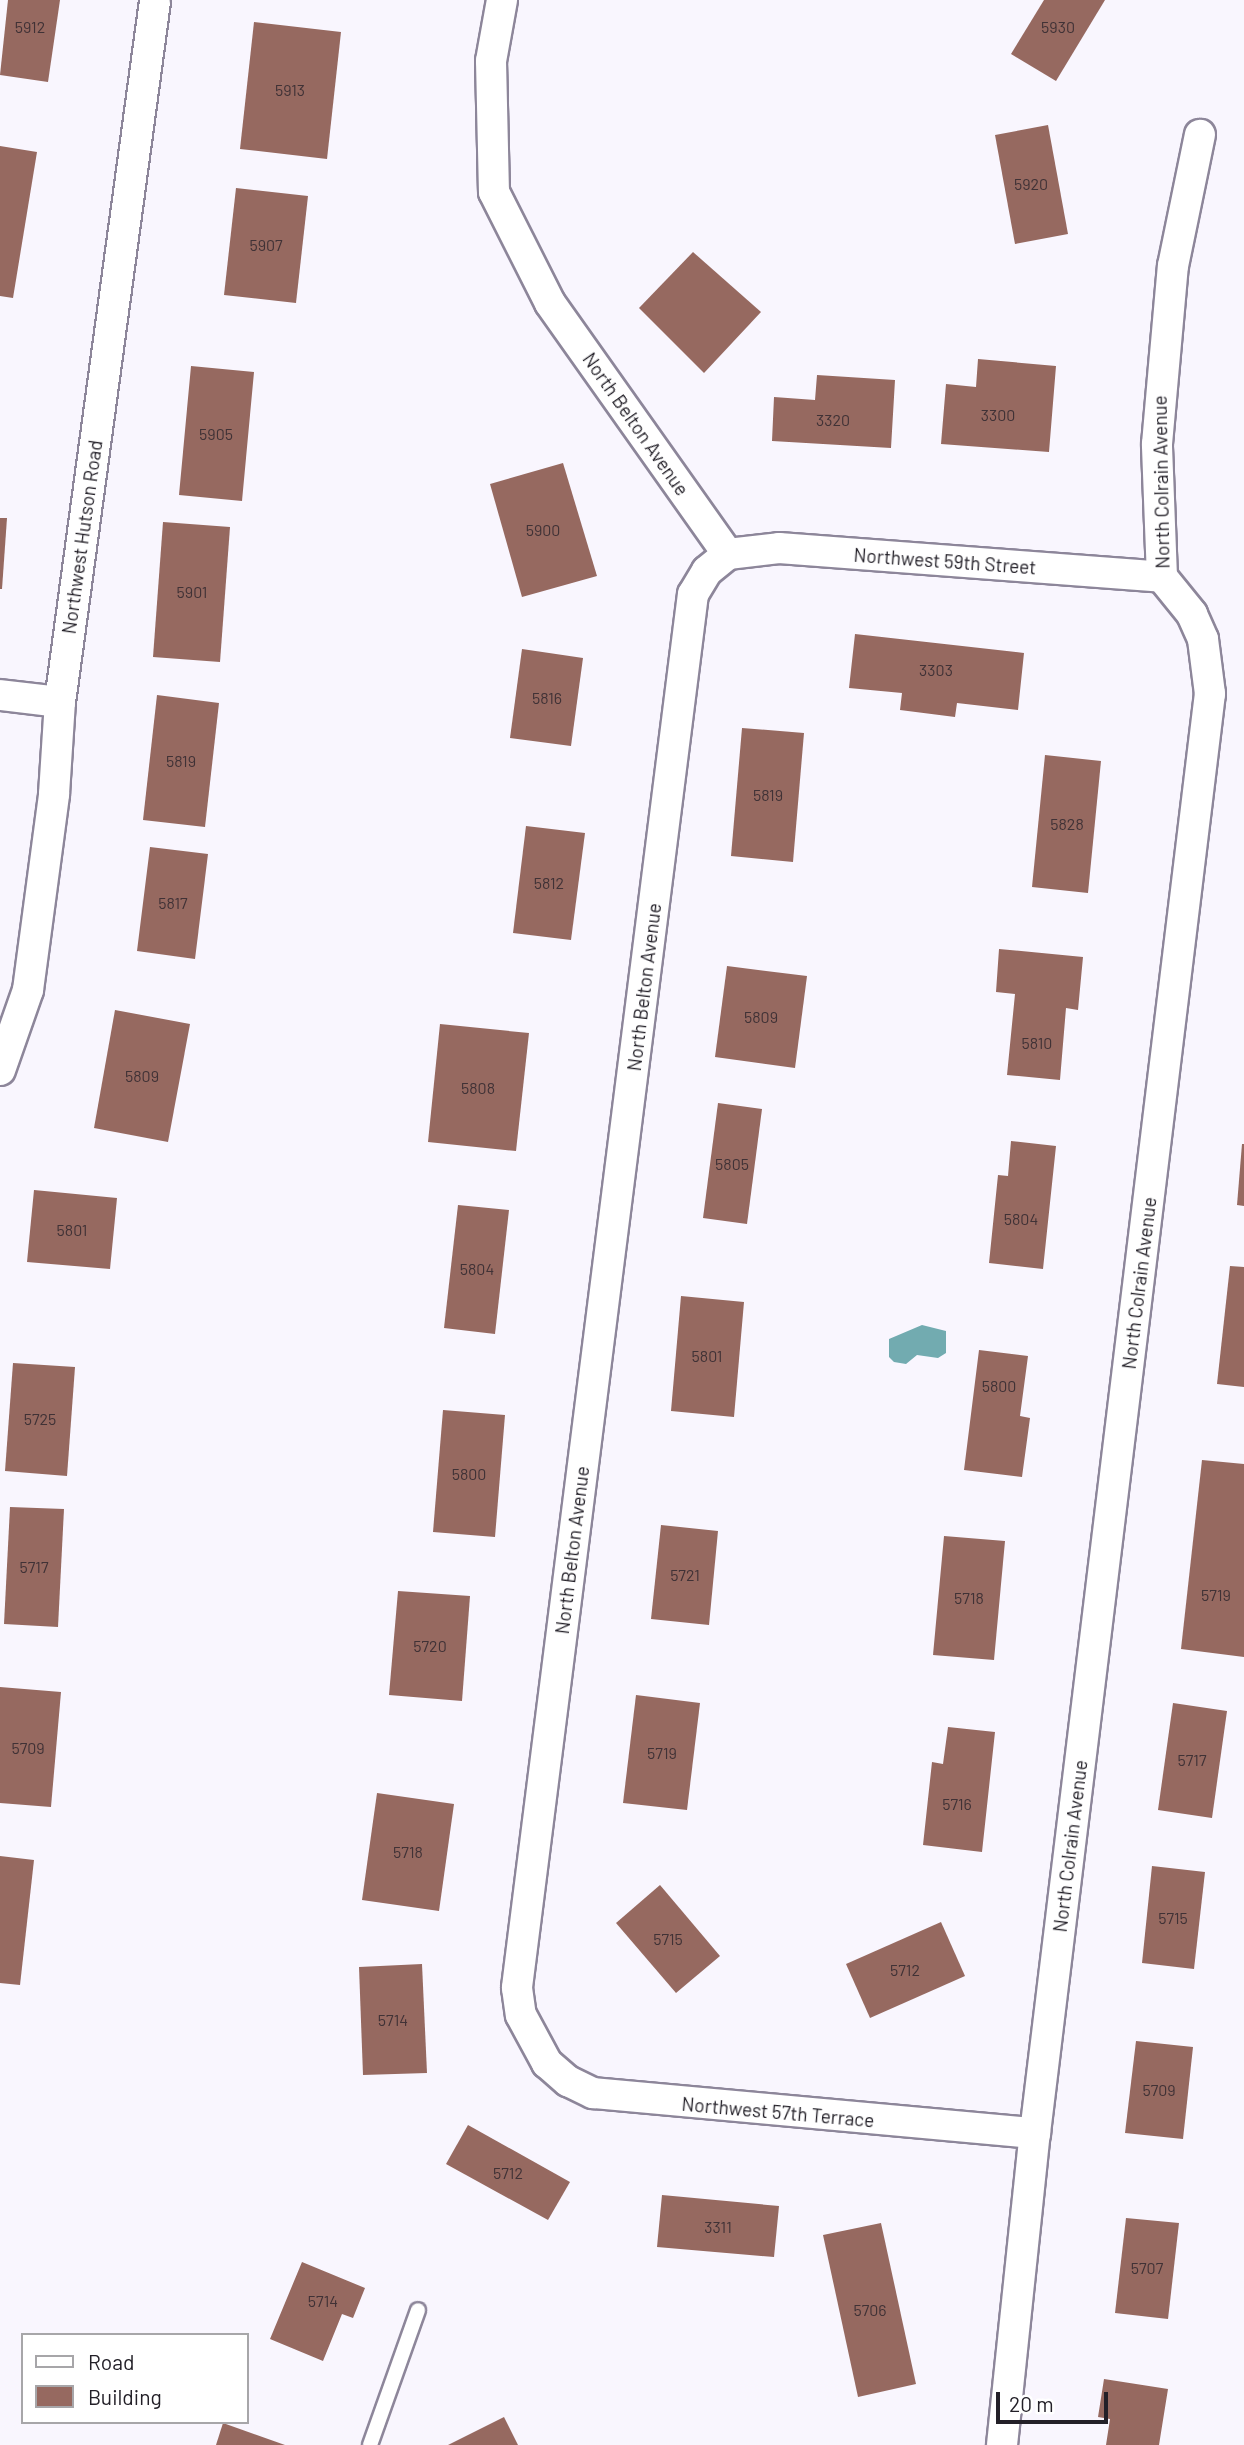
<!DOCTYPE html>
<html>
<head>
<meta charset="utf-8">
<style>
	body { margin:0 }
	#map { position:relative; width:1244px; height:2445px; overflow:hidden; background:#f9f6fe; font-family:Barlow,sans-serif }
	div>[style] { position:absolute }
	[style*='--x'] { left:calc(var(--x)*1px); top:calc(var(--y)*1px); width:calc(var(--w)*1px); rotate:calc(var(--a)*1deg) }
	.water>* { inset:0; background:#72abb0 }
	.building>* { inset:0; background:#966960 }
	.roads { filter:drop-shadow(2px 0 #8d869a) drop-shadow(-2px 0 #8d869a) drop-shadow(0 2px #8d869a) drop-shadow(0 -2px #8d869a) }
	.lane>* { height:14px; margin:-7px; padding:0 7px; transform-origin:7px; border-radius:7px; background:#fff }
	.street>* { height:30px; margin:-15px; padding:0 15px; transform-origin:15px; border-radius:15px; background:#fff }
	span { translate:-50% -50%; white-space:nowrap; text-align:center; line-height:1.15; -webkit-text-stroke:5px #fff; paint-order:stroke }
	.number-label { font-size:16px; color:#403236 }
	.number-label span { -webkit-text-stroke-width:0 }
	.street-label { font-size:19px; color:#232028 }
	.legend { position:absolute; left:21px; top:2333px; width:228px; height:91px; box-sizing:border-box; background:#fff; border:2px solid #a7a6a9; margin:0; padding:9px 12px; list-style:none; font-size:21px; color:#232028 }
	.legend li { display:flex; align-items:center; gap:14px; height:35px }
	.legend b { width:35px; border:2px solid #a7a6a9 }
	.scale { position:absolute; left:996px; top:2392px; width:112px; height:32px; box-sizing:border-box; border:4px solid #232028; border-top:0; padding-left:9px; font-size:21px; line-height:24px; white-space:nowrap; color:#232028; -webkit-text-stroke:5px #fff; paint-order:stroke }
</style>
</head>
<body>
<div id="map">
	<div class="water">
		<i style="clip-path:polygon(922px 1325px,946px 1331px,946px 1353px,938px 1358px,917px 1355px,906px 1364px,894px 1362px,889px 1357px,889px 1339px)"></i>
	</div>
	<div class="building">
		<i style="clip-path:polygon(8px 0,60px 0,48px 82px,0 75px)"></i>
		<i style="clip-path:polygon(1044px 0,1105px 0,1056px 81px,1011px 54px)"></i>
		<i style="clip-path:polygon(254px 22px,341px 32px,327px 159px,240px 149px)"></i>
		<i style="clip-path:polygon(1048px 125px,1068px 234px,1015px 244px,995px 135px)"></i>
		<i style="clip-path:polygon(0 146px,37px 152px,13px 298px,0 296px)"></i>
		<i style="clip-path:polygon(236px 188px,308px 196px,296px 303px,224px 295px)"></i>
		<i style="clip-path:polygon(693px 252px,761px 312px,704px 373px,639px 308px)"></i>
		<i style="clip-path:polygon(978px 359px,1056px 366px,1049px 452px,941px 444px,946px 384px,976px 387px)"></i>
		<i style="clip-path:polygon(191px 366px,254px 372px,242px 501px,179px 495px)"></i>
		<i style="clip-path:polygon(817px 375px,895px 380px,891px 448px,772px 441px,774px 397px,815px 400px)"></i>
		<i style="clip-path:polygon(563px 463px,597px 576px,522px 597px,490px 484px)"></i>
		<i style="clip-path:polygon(0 518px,7px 518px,2px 589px,0 589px)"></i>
		<i style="clip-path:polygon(163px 522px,230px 527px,220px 662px,153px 657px)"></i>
		<i style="clip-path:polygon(855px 634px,1024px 653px,1018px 710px,957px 703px,955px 717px,900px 710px,902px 693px,849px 688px)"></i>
		<i style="clip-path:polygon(522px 649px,583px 658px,571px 746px,510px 738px)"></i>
		<i style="clip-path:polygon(157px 695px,219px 703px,205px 827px,143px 820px)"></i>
		<i style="clip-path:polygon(742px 728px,804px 733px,793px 862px,731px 856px)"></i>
		<i style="clip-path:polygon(1045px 755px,1101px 761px,1088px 893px,1032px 887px)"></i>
		<i style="clip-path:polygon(526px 826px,585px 833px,571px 940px,513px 933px)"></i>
		<i style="clip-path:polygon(150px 847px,208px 854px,195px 959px,137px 951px)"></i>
		<i style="clip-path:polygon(999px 949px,1083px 957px,1078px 1010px,1066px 1008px,1060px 1080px,1007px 1075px,1015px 994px,996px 992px)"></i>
		<i style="clip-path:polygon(727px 966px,807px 976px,795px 1068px,715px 1057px)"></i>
		<i style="clip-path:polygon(115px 1010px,190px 1024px,168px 1142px,94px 1128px)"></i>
		<i style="clip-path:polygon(440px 1024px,529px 1033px,516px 1151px,428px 1142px)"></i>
		<i style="clip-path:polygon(718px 1103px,762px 1109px,747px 1224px,703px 1218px)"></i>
		<i style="clip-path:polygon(1011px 1141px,1056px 1146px,1043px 1269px,989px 1263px,998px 1175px,1008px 1176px)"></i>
		<i style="clip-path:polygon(1242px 1144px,1244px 1144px,1244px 1206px,1237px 1205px)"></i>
		<i style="clip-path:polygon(34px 1190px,117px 1198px,110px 1269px,27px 1262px)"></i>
		<i style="clip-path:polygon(458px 1205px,509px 1210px,495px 1334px,444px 1328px)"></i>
		<i style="clip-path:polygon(1230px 1266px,1244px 1267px,1244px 1387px,1217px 1384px)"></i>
		<i style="clip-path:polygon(681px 1296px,744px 1302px,734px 1417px,671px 1411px)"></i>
		<i style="clip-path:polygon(979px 1350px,1028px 1356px,1020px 1416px,1030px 1418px,1022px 1477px,964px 1470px)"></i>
		<i style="clip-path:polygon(13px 1363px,75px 1367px,67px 1476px,5px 1471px)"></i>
		<i style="clip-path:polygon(443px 1410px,505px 1415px,495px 1537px,433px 1532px)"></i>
		<i style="clip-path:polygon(1202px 1460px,1244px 1464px,1244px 1657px,1181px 1649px)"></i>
		<i style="clip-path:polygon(10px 1507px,64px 1509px,58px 1627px,4px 1624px)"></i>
		<i style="clip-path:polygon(661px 1525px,718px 1531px,709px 1625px,651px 1619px)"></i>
		<i style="clip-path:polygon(944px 1536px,1005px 1541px,994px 1660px,933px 1655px)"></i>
		<i style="clip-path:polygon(398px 1591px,470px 1596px,462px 1701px,389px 1695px)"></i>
		<i style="clip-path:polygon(0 1687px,61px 1692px,51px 1807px,0 1803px)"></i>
		<i style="clip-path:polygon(636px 1695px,700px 1703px,687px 1810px,623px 1803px)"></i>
		<i style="clip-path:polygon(1173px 1703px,1227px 1711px,1212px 1818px,1158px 1810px)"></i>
		<i style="clip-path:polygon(948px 1727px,995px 1732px,982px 1852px,923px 1845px,932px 1762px,943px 1764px)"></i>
		<i style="clip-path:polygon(377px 1793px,454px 1804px,439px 1911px,362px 1900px)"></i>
		<i style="clip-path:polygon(0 1856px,34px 1860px,20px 1985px,0 1983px)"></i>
		<i style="clip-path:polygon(1152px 1866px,1205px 1872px,1194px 1969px,1142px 1963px)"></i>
		<i style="clip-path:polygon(660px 1885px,720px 1956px,676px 1993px,616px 1923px)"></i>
		<i style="clip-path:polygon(941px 1922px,965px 1976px,870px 2018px,846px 1964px)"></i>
		<i style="clip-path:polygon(422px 1964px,427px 2073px,363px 2075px,359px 1967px)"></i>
		<i style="clip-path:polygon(1136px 2041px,1193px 2047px,1183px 2139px,1125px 2133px)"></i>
		<i style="clip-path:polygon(468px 2125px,570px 2182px,548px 2220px,446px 2164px)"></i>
		<i style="clip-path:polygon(662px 2195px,779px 2206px,774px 2257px,657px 2247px)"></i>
		<i style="clip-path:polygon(1126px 2218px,1179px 2223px,1168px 2319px,1115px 2313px)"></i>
		<i style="clip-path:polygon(881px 2223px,916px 2384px,858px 2397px,823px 2235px)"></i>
		<i style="clip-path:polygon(302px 2262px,365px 2288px,353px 2318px,342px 2314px,323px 2361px,270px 2339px)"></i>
		<i style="clip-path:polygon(1104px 2379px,1168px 2389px,1159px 2445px,1106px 2445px,1110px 2419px,1098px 2417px)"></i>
		<i style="clip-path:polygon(504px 2417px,518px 2445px,448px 2445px)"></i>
		<i style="clip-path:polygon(223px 2423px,285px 2445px,216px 2445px)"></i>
	</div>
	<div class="roads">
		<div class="lane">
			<i style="--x:370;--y:2445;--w:143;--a:-70.4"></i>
		</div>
		<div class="street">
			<i style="--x:502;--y:0;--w:62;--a:100.2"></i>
			<i style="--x:491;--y:61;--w:131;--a:88.7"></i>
			<i style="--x:494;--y:192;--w:124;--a:63.2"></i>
			<i style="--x:550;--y:303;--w:308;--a:54.7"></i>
			<i style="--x:728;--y:554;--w:27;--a:141"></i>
			<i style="--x:707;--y:571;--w:27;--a:121"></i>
			<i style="--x:693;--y:594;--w:1405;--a:97.2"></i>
			<i style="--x:517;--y:1988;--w:27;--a:82"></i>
			<i style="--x:521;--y:2015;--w:55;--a:61.6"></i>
			<i style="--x:547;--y:2063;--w:28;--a:41"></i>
			<i style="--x:568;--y:2081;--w:28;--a:26"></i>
			<i style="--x:593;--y:2093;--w:444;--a:5.2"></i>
			<i style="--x:728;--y:554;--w:51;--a:-6.7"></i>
			<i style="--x:779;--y:548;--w:384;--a:4.3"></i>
			<i style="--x:0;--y:695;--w:60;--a:6.7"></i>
			<i style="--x:0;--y:1070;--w:85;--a:-70.7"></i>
			<i style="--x:28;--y:990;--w:198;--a:-82.4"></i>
			<i style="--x:54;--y:794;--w:92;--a:-86.3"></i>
			<i style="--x:60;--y:702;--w:707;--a:-82.28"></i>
			<i style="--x:1002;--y:2445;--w:314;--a:-84"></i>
			<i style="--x:1035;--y:2133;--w:1450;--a:-83.07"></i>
			<i style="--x:1210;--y:694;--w:55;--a:-97.3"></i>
			<i style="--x:1203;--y:639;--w:27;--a:-114"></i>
			<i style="--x:1192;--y:614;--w:48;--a:-129"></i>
			<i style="--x:1162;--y:577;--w:133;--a:-92.2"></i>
			<i style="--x:1157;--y:444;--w:179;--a:-84.9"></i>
			<i style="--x:1173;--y:266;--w:134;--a:-78.4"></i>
		</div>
	</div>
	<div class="number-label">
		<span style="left:30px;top:27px">5912</span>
		<span style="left:1058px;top:27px">5930</span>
		<span style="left:290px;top:90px">5913</span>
		<span style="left:1031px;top:184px">5920</span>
		<span style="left:266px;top:245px">5907</span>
		<span style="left:998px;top:415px">3300</span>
		<span style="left:833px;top:420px">3320</span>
		<span style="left:216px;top:434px">5905</span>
		<span style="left:543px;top:530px">5900</span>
		<span style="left:192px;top:592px">5901</span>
		<span style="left:936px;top:670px">3303</span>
		<span style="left:547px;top:698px">5816</span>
		<span style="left:181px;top:761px">5819</span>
		<span style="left:768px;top:795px">5819</span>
		<span style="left:1067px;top:824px">5828</span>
		<span style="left:549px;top:883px">5812</span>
		<span style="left:173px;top:903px">5817</span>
		<span style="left:761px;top:1017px">5809</span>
		<span style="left:1037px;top:1043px">5810</span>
		<span style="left:142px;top:1076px">5809</span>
		<span style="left:478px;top:1088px">5808</span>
		<span style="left:732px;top:1164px">5805</span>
		<span style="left:1021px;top:1219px">5804</span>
		<span style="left:72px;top:1230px">5801</span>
		<span style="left:477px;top:1269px">5804</span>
		<span style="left:707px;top:1356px">5801</span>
		<span style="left:999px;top:1386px">5800</span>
		<span style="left:40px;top:1419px">5725</span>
		<span style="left:469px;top:1474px">5800</span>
		<span style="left:34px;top:1567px">5717</span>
		<span style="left:685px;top:1575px">5721</span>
		<span style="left:1216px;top:1595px">5719</span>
		<span style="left:969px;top:1598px">5718</span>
		<span style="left:430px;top:1646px">5720</span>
		<span style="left:28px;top:1748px">5709</span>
		<span style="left:662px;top:1753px">5719</span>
		<span style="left:1192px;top:1760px">5717</span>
		<span style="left:957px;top:1804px">5716</span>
		<span style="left:408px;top:1852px">5718</span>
		<span style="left:1173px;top:1918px">5715</span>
		<span style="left:668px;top:1939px">5715</span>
		<span style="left:905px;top:1970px">5712</span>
		<span style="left:393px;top:2020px">5714</span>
		<span style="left:1159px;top:2090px">5709</span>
		<span style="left:508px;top:2173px">5712</span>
		<span style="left:718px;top:2227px">3311</span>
		<span style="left:1147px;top:2268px">5707</span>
		<span style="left:323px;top:2301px">5714</span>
		<span style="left:870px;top:2310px">5706</span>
	</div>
	<div class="street-label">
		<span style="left:636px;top:424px;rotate:55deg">North Belton Avenue</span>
		<span style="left:1161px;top:482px;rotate:-91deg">North Colrain Avenue</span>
		<span style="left:82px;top:537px;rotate:-82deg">Northwest Hutson Road</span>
		<span style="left:945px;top:561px;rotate:4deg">Northwest 59th Street</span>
		<span style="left:644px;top:987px;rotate:-83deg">North Belton Avenue</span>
		<span style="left:1139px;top:1283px;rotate:-83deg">North Colrain Avenue</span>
		<span style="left:572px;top:1550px;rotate:-83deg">North Belton Avenue</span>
		<span style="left:1070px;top:1846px;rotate:-83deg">North Colrain Avenue</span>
		<span style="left:778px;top:2112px;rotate:5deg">Northwest 57th Terrace</span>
	</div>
	<ul class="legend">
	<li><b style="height:9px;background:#fff"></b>Road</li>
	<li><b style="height:19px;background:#966960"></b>Building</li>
	</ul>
	<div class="scale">20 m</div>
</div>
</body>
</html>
